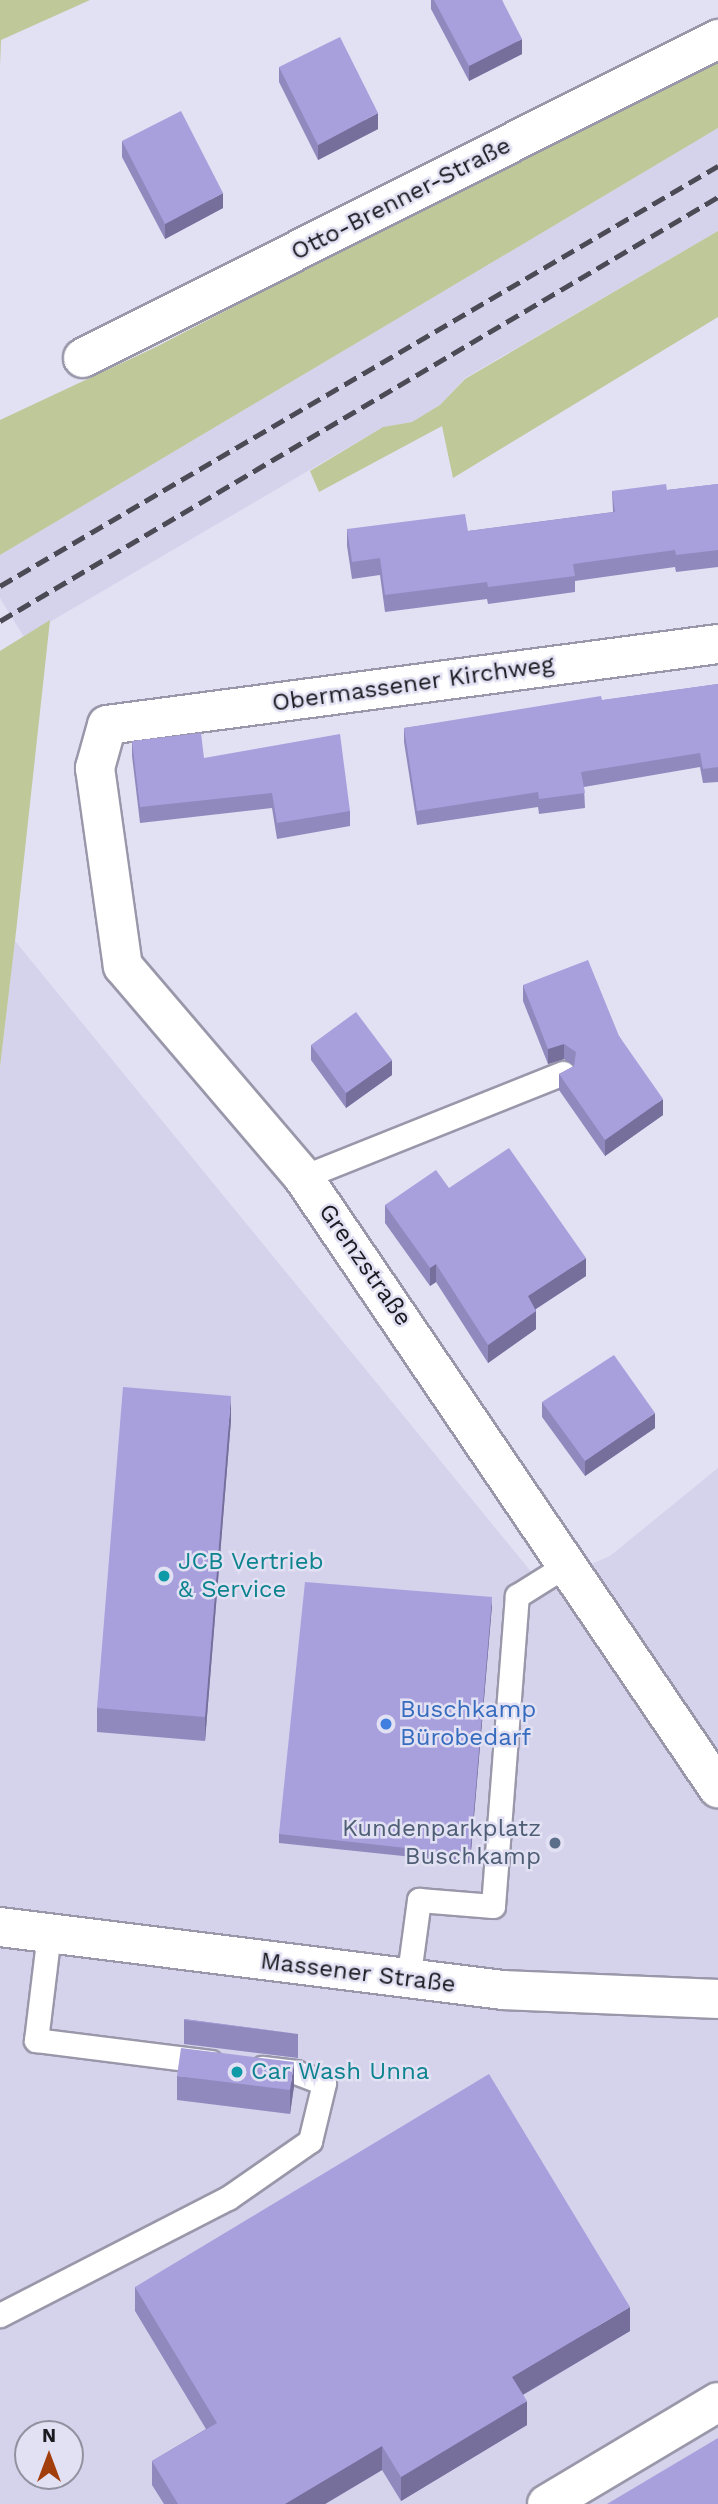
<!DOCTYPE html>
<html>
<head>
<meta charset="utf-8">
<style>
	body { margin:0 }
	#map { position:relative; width:718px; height:2504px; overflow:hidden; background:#e2e0f3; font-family:"Work Sans",sans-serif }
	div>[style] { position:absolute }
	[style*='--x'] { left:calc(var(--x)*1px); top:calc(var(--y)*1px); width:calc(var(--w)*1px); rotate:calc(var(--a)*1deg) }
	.built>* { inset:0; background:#d5d2ec }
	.green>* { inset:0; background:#bec898 }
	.roads { filter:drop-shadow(2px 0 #9997a9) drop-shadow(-2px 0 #9997a9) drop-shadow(0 2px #9997a9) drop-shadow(0 -2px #9997a9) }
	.lane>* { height:23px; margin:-11.5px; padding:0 11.5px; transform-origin:11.5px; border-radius:11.5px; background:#fff }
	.street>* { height:38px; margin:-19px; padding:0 19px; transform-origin:19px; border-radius:19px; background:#fff }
	.secondary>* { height:38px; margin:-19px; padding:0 19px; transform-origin:19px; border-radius:19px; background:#fff }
	.rail>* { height:5px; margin-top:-2.5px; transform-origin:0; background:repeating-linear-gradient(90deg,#4c4b55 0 14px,transparent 0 21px) }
	.wall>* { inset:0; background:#9089be }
	.shaded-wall>* { inset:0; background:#766f9b }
	.building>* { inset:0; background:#a89fdd }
	.dots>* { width:19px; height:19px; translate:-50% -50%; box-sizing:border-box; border:4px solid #e2e0f3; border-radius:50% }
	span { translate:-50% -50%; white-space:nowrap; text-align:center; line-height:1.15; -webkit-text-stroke:5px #e2e0f3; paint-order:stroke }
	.street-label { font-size:24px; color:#1a1a20 }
	.culture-label { font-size:24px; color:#0d838f }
	.left { translate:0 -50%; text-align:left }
	.shop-label { font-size:24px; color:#366cbe }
	.service-label { font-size:24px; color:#4e5e75 }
	.right { translate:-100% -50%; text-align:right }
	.north { position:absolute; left:14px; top:2420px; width:70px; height:70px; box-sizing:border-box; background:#e2e0f3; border:2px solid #92919f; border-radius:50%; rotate:0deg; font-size:19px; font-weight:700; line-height:28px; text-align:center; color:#1a1a20 }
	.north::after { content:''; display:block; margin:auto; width:24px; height:32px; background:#a23d0c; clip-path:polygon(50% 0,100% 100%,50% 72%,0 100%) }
</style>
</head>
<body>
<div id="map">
	<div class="built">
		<i style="clip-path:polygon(718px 128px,718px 231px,465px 378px,440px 405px,412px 422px,383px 427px,24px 637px,0 598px,0 555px)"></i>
		<i style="clip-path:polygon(evenodd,15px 941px,542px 1585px,610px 1556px,718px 1468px,718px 2504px,0 2504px,0 1067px,15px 941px,28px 2434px,70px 2434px,70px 2476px,28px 2476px,28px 2434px)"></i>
	</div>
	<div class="green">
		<i style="clip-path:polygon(0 0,90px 0,1px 40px,0 67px)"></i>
		<i style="clip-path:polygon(718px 55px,718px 128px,0 555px,0 420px,156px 347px)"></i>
		<i style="clip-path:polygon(718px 231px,718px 317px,453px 478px,442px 426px,319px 492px,310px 471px,383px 427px,412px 422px,440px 405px,465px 379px)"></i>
		<i style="clip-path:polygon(50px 620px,15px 941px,0 1067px,0 651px)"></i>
	</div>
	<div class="roads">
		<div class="lane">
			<i style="--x:303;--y:1177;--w:280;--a:-21.8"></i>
			<i style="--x:49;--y:1933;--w:108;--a:96.9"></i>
			<i style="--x:36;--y:2040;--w:176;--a:7.2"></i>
			<i style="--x:408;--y:1981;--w:82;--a:-82.3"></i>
			<i style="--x:419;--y:1900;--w:74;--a:4.6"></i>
			<i style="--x:493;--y:1906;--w:311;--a:-85.6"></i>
			<i style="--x:517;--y:1596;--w:60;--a:-32.1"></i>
			<i style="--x:0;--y:2315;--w:256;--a:-27.2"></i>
			<i style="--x:228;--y:2198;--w:100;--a:-34.8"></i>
			<i style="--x:310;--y:2141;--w:60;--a:-76.4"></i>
			<i style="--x:324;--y:2083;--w:30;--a:-159"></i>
			<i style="--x:296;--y:2072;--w:34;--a:-173"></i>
		</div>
		<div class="street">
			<i style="--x:83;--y:358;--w:711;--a:-26.67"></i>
			<i style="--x:718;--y:644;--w:616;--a:172.45"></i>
			<i style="--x:107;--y:725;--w:45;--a:105.6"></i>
			<i style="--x:95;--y:768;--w:200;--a:82"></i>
			<i style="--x:123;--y:966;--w:277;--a:49.5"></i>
			<i style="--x:303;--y:1177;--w:739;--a:55.82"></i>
			<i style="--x:547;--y:2504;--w:199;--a:-30.8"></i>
		</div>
		<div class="secondary">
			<i style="--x:0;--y:1927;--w:507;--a:7.14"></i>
			<i style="--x:503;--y:1990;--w:215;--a:2.4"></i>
		</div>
	</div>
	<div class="rail">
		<i style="--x:0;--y:586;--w:832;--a:-30.33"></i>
		<i style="--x:0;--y:621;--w:834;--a:-30.56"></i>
	</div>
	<div class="wall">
		<i style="clip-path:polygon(431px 0,502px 0,522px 54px,469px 81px,431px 9px)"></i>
		<i style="clip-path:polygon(279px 67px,378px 129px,318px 160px,279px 82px)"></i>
		<i style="clip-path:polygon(122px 141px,223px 208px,165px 239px,122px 157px)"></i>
		<i style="clip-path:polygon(718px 484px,718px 567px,676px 572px,675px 567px,575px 581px,575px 592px,488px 604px,487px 599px,385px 612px,380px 575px,352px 579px,347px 546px,347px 529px,468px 531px,613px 512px,612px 491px,667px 490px)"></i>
		<i style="clip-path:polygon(718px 684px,718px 782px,703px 783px,700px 767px,584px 787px,585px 808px,539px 814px,538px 807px,417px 825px,404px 742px,404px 728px)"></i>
		<i style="clip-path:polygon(132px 741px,204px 758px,350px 811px,350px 826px,277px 839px,272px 808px,140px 823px,132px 756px)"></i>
		<i style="clip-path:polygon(523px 985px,619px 1036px,663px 1115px,605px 1156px,559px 1090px,559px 1074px,574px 1066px,564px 1059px,548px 1064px,523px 1001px)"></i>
		<i style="clip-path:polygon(311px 1045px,392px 1075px,346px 1108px,311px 1060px)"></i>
		<i style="clip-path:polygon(449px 1188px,586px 1276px,536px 1309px,536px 1329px,488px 1363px,436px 1282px,430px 1286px,385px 1223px,385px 1205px)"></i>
		<i style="clip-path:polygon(542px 1402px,655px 1428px,585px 1476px,542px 1417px)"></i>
		<i style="clip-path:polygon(231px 1420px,205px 1741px,97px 1732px,97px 1708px)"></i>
		<i style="clip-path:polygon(492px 1605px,470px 1863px,279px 1843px,279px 1834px)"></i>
		<i style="clip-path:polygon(184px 2019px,298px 2034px,298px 2058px,184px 2044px)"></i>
		<i style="clip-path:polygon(177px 2076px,294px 2086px,290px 2114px,177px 2100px)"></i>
		<i style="clip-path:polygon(135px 2287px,630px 2331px,523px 2395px,527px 2425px,401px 2501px,382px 2470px,325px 2504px,164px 2504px,152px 2485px,152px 2461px,206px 2429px,135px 2311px)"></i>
	</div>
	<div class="shaded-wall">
		<i style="clip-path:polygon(522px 39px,522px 54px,469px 81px,469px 66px)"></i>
		<i style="clip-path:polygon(378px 113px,378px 129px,318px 160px,318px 145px)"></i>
		<i style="clip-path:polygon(223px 193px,223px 208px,165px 239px,165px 224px)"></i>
		<i style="clip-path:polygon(564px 1044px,564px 1059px,548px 1064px,548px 1049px)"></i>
		<i style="clip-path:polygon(392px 1060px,392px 1075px,346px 1108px,346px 1093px)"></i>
		<i style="clip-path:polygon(663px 1099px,663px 1115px,605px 1156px,605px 1140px)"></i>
		<i style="clip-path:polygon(586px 1258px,586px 1276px,528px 1314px,528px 1296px)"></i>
		<i style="clip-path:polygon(436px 1264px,436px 1282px,430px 1286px,430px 1268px)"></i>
		<i style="clip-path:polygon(536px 1311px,536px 1329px,488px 1363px,488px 1345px)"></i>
		<i style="clip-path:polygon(231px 1396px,231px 1420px,205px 1741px,205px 1717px)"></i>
		<i style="clip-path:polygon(655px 1413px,655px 1428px,585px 1476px,585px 1461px)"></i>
		<i style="clip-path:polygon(492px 1597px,492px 1605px,470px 1863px,470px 1855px)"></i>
		<i style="clip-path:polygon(294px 2062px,294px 2086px,290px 2114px,290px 2090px)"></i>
		<i style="clip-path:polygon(630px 2307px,630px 2331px,512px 2401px,512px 2377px)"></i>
		<i style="clip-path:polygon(527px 2401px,527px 2425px,401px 2501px,401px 2477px)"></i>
		<i style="clip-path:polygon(382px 2446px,382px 2470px,325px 2504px,285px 2504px)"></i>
	</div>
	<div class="building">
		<i style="clip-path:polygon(434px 0,502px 0,522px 39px,469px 66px)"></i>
		<i style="clip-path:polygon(340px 37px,378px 113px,318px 145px,279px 67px)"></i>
		<i style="clip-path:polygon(181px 111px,223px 193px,165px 224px,122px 141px)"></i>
		<i style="clip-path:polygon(666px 484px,667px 490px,718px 484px,718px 550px,676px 555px,675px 550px,573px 564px,575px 576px,488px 587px,487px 582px,385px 595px,380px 558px,352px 562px,347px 529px,465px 514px,468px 531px,615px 512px,612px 491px)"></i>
		<i style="clip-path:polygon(718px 684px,718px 767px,703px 769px,700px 753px,581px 772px,585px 793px,539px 799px,538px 792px,417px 811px,404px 728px,601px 696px,602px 700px)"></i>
		<i style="clip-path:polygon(201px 733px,204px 758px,340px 734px,350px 811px,277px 823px,272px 793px,140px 807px,132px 741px)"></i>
		<i style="clip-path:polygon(588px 960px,619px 1036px,663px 1099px,605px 1140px,559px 1074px,574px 1066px,576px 1052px,564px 1044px,548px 1049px,523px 985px)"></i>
		<i style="clip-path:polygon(356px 1012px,392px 1060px,346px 1093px,311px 1045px)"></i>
		<i style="clip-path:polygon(509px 1148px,586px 1258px,528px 1296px,536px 1311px,488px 1345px,436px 1264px,430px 1268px,385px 1205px,436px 1170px,449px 1188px)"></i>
		<i style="clip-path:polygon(614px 1355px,655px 1413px,585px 1461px,542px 1402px)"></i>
		<i style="clip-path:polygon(123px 1387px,231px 1396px,205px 1717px,97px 1708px)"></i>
		<i style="clip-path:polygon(305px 1582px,492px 1597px,470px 1855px,279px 1834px)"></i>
		<i style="clip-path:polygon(184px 2019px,298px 2034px,184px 2020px)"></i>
		<i style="clip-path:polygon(181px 2048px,294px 2062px,290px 2090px,177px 2076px)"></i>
		<i style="clip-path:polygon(489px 2074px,630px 2307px,512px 2377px,527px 2401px,401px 2477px,382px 2446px,285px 2504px,178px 2504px,152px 2461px,217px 2423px,135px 2287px)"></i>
		<i style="clip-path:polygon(718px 2438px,718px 2504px,607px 2504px)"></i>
	</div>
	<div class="dots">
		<i style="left:164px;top:1576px;background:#0f9aa8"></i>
		<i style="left:386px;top:1724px;background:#3f7fe0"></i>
		<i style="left:555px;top:1843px;background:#5c6f8a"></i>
		<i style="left:237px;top:2072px;background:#0f9aa8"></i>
	</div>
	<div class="street-label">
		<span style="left:401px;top:199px;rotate:-27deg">Otto-Brenner-Straße</span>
		<span style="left:413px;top:684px;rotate:-8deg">Obermassener Kirchweg</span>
		<span style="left:365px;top:1265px;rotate:55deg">Grenzstraße</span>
		<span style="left:358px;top:1973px;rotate:7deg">Massener Straße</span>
	</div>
	<div class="culture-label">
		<span class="left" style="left:178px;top:1576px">JCB Vertrieb<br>&amp; Service</span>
		<span class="left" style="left:251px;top:2072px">Car Wash Unna</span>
	</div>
	<div class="shop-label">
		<span class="left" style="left:400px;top:1724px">Buschkamp<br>Bürobedarf</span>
	</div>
	<div class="service-label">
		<span class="right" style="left:541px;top:1843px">Kundenparkplatz<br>Buschkamp</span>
	</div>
	<div class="north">N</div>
</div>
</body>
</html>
